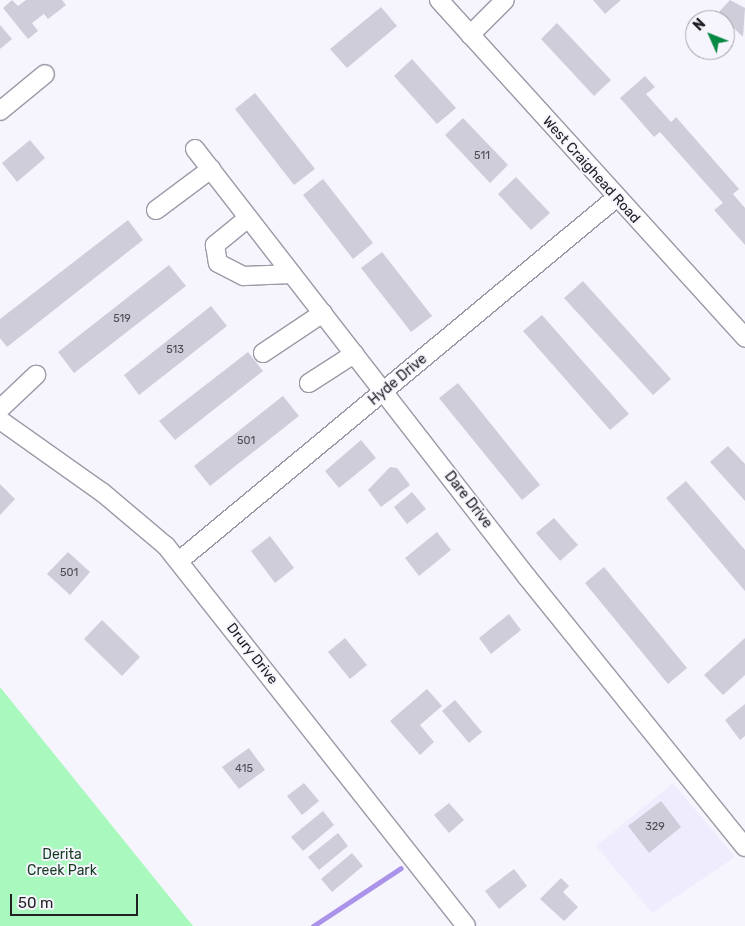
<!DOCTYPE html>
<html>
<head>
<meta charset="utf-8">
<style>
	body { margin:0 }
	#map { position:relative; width:745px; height:926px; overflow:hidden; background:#f6f5fd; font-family:Rubik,sans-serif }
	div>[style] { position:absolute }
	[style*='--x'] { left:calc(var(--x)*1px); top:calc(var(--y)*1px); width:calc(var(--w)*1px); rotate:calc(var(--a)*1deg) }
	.built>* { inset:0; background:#efecfd }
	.green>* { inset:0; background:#a9f8bd }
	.stream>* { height:5px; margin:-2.5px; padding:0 2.5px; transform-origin:2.5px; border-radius:2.5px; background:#aa93e9 }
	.building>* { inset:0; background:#cfcdda }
	.roads { filter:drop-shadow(1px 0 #9c99a6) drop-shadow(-1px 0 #9c99a6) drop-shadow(0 1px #9c99a6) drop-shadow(0 -1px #9c99a6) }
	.minor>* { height:18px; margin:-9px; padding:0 9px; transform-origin:9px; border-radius:9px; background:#fff }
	span { translate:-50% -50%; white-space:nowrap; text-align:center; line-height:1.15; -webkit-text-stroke:4px #f6f5fd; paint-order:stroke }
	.number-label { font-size:11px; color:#4c4b52 }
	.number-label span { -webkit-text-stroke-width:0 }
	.street-label { font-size:14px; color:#212024 }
	.park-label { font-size:14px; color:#173c23 }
	.north { position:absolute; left:685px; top:10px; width:50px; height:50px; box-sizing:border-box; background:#f6f5fd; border:1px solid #a1a0a6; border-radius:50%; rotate:314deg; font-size:14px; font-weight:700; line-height:20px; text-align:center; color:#212024 }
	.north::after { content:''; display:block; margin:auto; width:18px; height:22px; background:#068945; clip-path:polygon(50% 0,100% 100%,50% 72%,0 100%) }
	.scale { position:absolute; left:10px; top:894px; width:128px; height:22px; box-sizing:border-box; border:2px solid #212024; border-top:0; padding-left:6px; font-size:15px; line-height:18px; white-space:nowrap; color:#212024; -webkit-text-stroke:4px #f6f5fd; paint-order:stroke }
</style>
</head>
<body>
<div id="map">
	<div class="built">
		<i style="clip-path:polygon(673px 783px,735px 857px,652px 913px,596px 846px)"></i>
	</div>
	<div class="green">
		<i style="clip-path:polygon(0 687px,193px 926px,0 926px)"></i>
	</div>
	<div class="stream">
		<i style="--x:313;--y:926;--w:105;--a:-33.4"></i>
	</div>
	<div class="building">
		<i style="clip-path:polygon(12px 0,18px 6px,26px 0,62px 0,66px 5px,48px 19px,44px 14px,32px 23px,38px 31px,28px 39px,3px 8px)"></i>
		<i style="clip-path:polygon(593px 0,621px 0,605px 14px)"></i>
		<i style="clip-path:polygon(730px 0,745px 8px,743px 37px,718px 13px)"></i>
		<i style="clip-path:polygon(381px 7px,397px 26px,347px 68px,330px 49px)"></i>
		<i style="clip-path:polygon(557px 23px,611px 80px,594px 96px,541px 39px)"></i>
		<i style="clip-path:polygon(0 25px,12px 39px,0 49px)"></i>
		<i style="clip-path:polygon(412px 59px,456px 108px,437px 124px,394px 76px)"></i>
		<i style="clip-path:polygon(645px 76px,655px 87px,646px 94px,671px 122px,676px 117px,739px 189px,733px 194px,745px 208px,745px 245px,714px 210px,723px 203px,660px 132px,654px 137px,620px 98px)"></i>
		<i style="clip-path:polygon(255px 93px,315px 169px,294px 185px,235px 109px)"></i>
		<i style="clip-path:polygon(463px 118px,508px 165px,490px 183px,445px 135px)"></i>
		<i style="clip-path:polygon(30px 140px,45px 158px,17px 182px,2px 163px)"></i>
		<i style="clip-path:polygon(516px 177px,550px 213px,531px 230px,498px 194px)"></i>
		<i style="clip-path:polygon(323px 179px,373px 243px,353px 259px,303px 195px)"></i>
		<i style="clip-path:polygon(128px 220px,143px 240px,7px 347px,0 338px,0 319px)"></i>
		<i style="clip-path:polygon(382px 252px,432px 316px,411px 332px,361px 268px)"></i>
		<i style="clip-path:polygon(169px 265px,186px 286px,74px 373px,58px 352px)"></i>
		<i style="clip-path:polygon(583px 281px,671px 379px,653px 395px,564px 298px)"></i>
		<i style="clip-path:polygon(211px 306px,227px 326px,139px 395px,124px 375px)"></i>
		<i style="clip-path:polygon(542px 315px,629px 414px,610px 430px,523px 331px)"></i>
		<i style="clip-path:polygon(248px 352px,263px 371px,175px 440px,159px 421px)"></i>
		<i style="clip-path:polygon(458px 383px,540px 485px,522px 500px,439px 398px)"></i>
		<i style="clip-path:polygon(283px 396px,299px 416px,210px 486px,194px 466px)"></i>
		<i style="clip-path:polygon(361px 440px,376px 458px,339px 488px,325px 471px)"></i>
		<i style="clip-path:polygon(728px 446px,745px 464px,745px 501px,710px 462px)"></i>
		<i style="clip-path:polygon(390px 467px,397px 468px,410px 485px,381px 507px,368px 490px)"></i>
		<i style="clip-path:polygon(686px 481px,745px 550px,745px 591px,666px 498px)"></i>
		<i style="clip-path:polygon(0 484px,15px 499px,0 515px)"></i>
		<i style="clip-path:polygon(412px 492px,426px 509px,407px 524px,394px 507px)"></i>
		<i style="clip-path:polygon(554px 518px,578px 545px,560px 561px,536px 533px)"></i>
		<i style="clip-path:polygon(437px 532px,451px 550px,419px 576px,405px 558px)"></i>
		<i style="clip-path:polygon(270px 536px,294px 568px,275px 583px,251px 551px)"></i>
		<i style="clip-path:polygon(68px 552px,90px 572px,70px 595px,47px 574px)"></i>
		<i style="clip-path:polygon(604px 567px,687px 668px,668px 684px,585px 583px)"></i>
		<i style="clip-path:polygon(509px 614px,521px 630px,491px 654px,479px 638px)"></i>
		<i style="clip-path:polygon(102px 620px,140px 657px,122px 676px,84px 639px)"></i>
		<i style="clip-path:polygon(345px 638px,367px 665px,350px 679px,328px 652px)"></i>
		<i style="clip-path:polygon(745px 638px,745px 675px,723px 695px,704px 675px)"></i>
		<i style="clip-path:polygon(427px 689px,442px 706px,420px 725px,434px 742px,420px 755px,390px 721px)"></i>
		<i style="clip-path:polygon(455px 700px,482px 732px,469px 743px,442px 711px)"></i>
		<i style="clip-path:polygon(745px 704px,745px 736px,740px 740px,725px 720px)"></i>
		<i style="clip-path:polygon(249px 748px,265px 770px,239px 789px,222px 767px)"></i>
		<i style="clip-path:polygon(304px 783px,319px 801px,302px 815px,287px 796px)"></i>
		<i style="clip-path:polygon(661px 801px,681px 827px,649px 853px,628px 826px)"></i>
		<i style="clip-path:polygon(449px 803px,464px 820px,449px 833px,434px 815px)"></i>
		<i style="clip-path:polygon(323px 811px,334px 825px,303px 851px,291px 837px)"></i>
		<i style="clip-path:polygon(338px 833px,348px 846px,319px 870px,308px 857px)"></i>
		<i style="clip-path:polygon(352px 853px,363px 866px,332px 892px,321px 879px)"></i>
		<i style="clip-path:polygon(514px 869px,527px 886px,499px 909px,485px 891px)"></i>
		<i style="clip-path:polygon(561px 878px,569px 886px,563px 892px,578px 907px,564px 921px,540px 899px)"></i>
	</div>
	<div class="roads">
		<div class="minor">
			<i style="--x:439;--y:0;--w:456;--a:47.8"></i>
			<i style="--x:470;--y:35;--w:49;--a:-45"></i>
			<i style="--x:0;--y:111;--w:58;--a:-39.4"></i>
			<i style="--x:195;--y:149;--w:542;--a:52.2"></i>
			<i style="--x:527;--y:577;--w:347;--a:51.1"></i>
			<i style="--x:156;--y:210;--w:69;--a:-36.7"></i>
			<i style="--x:248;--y:218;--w:43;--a:140.7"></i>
			<i style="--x:215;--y:245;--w:18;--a:81"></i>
			<i style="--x:218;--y:263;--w:29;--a:27"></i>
			<i style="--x:244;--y:276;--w:48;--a:-2.4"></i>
			<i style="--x:263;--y:353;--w:72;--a:-33.7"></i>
			<i style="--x:309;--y:383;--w:54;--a:-32.8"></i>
			<i style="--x:0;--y:409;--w:50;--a:-43.4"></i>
			<i style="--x:0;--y:420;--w:126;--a:35.3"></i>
			<i style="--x:103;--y:493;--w:82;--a:40.1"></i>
			<i style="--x:166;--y:546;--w:484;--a:51.7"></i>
			<i style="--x:179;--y:561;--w:568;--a:-39.72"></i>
		</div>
	</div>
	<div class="number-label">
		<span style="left:482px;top:156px">511</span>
		<span style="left:122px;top:319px">519</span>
		<span style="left:175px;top:350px">513</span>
		<span style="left:246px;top:441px">501</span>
		<span style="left:69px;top:573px">501</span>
		<span style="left:244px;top:769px">415</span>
		<span style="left:655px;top:827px">329</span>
	</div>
	<div class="street-label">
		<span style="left:591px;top:170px;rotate:48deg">West Craighead Road</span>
		<span style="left:398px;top:380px;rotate:-40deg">Hyde Drive</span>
		<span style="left:468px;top:500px;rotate:52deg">Dare Drive</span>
		<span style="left:252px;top:654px;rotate:52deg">Drury Drive</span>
	</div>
	<div class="park-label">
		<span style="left:62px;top:863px">Derita<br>Creek Park</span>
	</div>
	<div class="north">N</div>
	<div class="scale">50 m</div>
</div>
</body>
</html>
